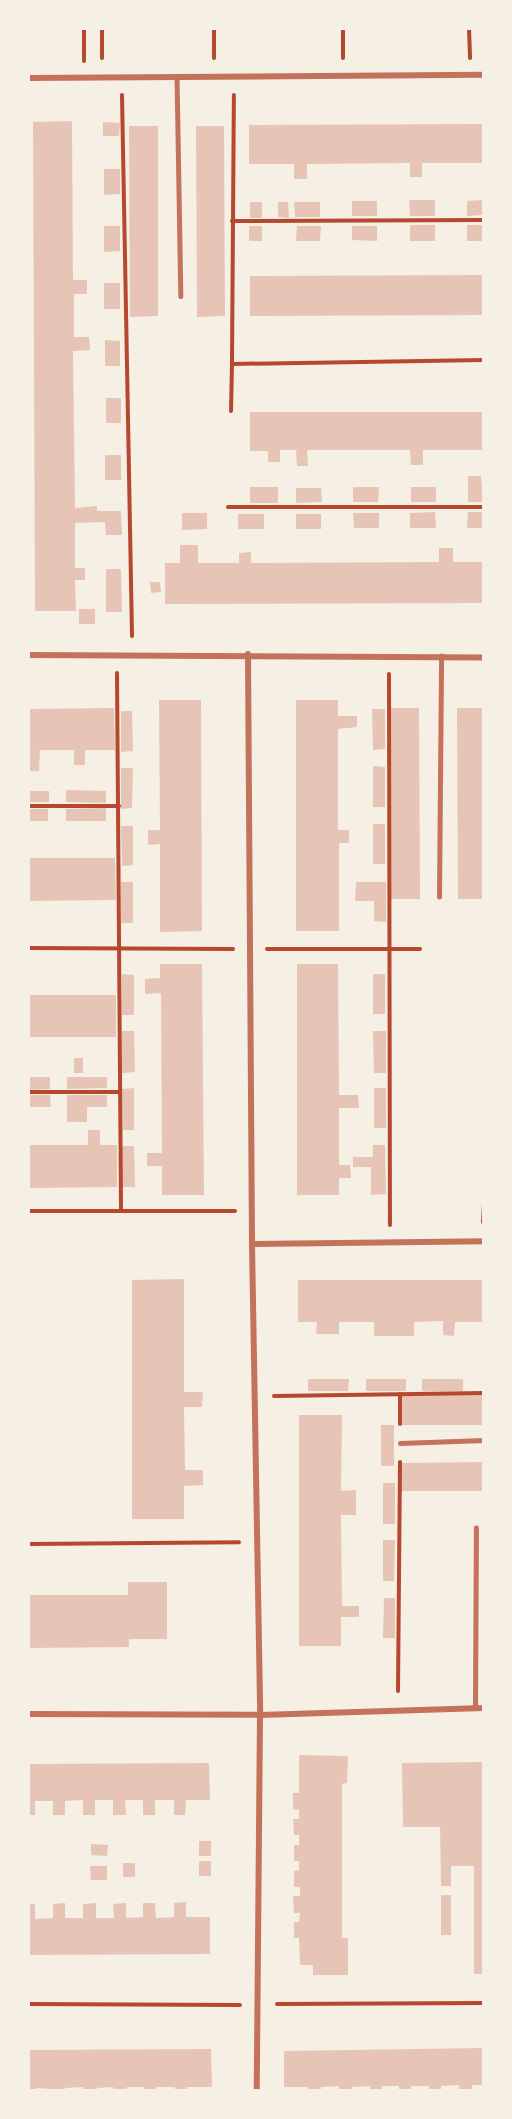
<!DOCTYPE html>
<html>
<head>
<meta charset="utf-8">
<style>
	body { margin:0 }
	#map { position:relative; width:512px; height:2119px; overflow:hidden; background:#f6efe4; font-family:"Nunito Sans",sans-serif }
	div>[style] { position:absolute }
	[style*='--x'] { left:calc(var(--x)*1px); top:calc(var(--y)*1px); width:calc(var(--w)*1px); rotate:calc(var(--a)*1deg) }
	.building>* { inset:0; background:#e6c5b7 }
	.path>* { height:4px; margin:-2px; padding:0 2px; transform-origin:2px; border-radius:2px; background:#b5482f }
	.service>* { height:4.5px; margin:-2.25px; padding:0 2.25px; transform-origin:2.25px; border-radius:2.25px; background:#c5725c }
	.minor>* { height:6px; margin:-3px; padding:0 3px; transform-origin:3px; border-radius:3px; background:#c5725c }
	span { translate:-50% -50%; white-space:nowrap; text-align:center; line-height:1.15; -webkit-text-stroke:4.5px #f6efe4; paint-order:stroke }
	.frame { position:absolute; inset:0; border:30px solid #f6efe4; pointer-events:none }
</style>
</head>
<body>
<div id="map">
	<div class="building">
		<i style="clip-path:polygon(72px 121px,73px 280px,87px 280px,87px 294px,74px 294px,74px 337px,89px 337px,90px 350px,73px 351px,75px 508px,97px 506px,97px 511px,121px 511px,122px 535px,106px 535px,105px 522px,75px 523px,75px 568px,85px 568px,85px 580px,75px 580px,76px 611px,35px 611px,33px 122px)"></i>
		<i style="clip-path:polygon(103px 122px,120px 123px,119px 136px,103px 136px)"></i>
		<i style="clip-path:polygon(483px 124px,483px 163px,422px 163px,422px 177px,410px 177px,410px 163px,307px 164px,307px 179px,294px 179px,294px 164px,249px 164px,249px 125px)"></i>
		<i style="clip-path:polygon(129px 126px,158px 126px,158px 316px,130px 317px)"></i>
		<i style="clip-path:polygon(196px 126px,224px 126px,225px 316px,197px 317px)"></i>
		<i style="clip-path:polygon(104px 169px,120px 169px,120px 194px,104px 195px)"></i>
		<i style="clip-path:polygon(409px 200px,435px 200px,435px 216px,410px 216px)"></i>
		<i style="clip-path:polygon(483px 200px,483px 215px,467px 216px,467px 201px)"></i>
		<i style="clip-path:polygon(352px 201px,377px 201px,377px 216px,352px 216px)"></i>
		<i style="clip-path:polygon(250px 202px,262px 202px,262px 218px,250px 218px)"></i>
		<i style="clip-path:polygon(278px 202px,288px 202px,289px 218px,278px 217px)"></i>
		<i style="clip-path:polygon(294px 202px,320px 202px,320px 217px,295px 217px)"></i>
		<i style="clip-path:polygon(410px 225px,435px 225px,435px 241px,410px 241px)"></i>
		<i style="clip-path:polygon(467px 225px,483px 225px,483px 241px,467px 241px)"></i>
		<i style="clip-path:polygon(104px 226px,120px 226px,120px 251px,104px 252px)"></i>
		<i style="clip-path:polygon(249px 226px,262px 226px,262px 241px,249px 241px)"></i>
		<i style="clip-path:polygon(297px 226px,321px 226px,320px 241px,296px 241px)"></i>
		<i style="clip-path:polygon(352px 226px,377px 226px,377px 241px,352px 240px)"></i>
		<i style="clip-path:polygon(483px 275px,483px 315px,250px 316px,250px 276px)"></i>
		<i style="clip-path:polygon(104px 283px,120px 283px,120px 309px,104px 309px)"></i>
		<i style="clip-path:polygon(105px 340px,120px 341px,120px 366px,105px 366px)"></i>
		<i style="clip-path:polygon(106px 398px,121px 398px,121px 423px,106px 423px)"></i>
		<i style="clip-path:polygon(250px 412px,483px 412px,483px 450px,423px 450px,423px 465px,411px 465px,410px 450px,307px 450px,308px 466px,297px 466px,296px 450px,280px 450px,280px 462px,268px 462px,268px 451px,250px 451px)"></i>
		<i style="clip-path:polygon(105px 455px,121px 455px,121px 480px,105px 480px)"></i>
		<i style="clip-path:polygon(468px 476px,481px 476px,483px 502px,468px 502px)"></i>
		<i style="clip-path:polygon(250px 487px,278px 487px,278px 503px,250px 503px)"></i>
		<i style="clip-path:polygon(353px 487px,379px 487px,378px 502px,353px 502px)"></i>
		<i style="clip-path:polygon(411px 487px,436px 487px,436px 502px,411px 502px)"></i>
		<i style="clip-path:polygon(296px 488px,321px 488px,322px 502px,296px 503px)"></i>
		<i style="clip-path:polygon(435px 512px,436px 528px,410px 528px,410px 513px)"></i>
		<i style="clip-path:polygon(468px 512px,483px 512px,483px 528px,467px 528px)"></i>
		<i style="clip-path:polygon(182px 513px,207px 513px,207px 529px,182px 530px)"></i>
		<i style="clip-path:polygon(353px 513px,379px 513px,379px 528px,354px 528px)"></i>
		<i style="clip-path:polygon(238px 514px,264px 514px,264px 529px,238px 529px)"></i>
		<i style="clip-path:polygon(296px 514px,321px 514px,321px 529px,296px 529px)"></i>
		<i style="clip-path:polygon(180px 545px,198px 545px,198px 563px,239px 563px,239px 553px,251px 552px,251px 563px,439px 562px,439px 548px,453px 548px,453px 562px,483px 562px,483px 603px,165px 604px,165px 563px,180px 563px)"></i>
		<i style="clip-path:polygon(106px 569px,121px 569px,122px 612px,106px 612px)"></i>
		<i style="clip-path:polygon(150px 582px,160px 582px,161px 592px,151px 593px)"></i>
		<i style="clip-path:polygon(79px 609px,95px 609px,95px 624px,79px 624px)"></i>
		<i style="clip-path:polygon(159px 700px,201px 700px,202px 931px,160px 932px,160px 844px,148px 845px,148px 830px,160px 830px)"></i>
		<i style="clip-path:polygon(296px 700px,338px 700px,338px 716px,357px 716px,357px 727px,338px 729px,338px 830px,349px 830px,349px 843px,339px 843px,339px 931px,296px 931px)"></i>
		<i style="clip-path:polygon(114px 708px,115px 750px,85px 750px,85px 765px,74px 765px,74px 750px,40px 750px,39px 771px,28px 771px,28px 709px)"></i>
		<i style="clip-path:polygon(390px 708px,419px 708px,420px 899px,391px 899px)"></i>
		<i style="clip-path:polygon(457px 708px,483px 708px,483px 899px,458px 899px)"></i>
		<i style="clip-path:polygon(372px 709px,385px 709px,385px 749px,373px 750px)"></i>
		<i style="clip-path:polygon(121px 711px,132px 711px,133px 751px,121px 752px)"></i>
		<i style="clip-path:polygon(373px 766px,385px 767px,385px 807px,373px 807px)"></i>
		<i style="clip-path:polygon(121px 768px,133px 768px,132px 808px,121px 809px)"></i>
		<i style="clip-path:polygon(66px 790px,106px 791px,106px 803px,66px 802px)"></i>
		<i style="clip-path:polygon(28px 791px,49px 791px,49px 802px,28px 802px)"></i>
		<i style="clip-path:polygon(106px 808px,106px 821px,66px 821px,66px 809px)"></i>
		<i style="clip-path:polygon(28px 809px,48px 809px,48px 821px,28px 821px)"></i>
		<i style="clip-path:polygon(373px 824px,385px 824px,385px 864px,373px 864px)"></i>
		<i style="clip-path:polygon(121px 826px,133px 826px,133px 865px,122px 866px)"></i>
		<i style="clip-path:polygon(28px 858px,115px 858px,116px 900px,28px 901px)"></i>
		<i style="clip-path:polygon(121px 882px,133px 882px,133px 923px,121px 923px)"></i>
		<i style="clip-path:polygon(356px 882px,386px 882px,386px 922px,374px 921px,374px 901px,355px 901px)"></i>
		<i style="clip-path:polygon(160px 964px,202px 964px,204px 1195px,162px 1195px,162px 1166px,147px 1166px,147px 1153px,162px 1153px,161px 993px,145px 994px,145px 979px,160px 978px)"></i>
		<i style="clip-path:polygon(297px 964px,338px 964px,339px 1095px,358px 1095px,359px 1108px,339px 1108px,339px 1165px,350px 1165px,351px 1178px,339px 1178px,339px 1195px,297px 1195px)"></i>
		<i style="clip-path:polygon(122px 974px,134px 975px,134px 1015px,122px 1015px)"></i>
		<i style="clip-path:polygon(373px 974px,385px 974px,385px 1014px,373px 1014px)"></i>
		<i style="clip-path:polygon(28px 995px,116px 995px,116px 1037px,28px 1037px)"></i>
		<i style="clip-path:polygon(122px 1031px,134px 1031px,135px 1072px,122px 1073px)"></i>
		<i style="clip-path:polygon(373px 1031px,386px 1031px,386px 1073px,374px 1073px)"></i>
		<i style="clip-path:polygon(74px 1058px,83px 1058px,83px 1073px,74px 1073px)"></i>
		<i style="clip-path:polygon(28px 1077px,50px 1077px,50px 1089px,28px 1090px)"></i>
		<i style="clip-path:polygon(67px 1077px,107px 1077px,107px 1088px,67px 1089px)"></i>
		<i style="clip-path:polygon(134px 1088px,134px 1130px,123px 1130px,122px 1089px)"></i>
		<i style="clip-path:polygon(374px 1088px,386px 1088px,386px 1128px,374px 1128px)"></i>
		<i style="clip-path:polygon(28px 1095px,50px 1095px,51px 1107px,28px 1107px)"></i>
		<i style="clip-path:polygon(67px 1095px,107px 1095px,107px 1107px,87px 1107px,87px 1122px,67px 1122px)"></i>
		<i style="clip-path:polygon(88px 1130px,100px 1130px,100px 1145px,117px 1145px,117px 1187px,28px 1188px,28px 1145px,88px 1145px)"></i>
		<i style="clip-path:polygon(373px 1145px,385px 1145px,386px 1194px,371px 1195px,371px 1167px,353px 1167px,353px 1157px,373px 1157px)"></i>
		<i style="clip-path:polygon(122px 1146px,134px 1146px,135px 1187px,122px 1187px)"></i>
		<i style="clip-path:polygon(184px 1279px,184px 1392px,203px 1392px,202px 1407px,184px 1407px,185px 1470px,203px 1470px,203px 1485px,184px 1486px,184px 1519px,132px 1519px,132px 1280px)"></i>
		<i style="clip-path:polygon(298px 1280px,483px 1280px,483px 1322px,455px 1322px,454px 1336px,443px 1335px,443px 1321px,414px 1322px,414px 1336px,374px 1336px,374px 1322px,339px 1322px,339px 1334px,316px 1334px,317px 1322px,298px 1322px)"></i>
		<i style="clip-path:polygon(308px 1379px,349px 1379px,348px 1391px,308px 1391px)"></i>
		<i style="clip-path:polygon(366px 1379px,406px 1379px,406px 1391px,366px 1391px)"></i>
		<i style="clip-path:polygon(422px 1379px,463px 1379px,463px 1391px,422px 1391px)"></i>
		<i style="clip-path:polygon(401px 1395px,483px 1395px,483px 1425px,401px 1425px)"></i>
		<i style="clip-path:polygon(299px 1415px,342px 1415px,341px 1491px,356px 1490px,356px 1515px,341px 1515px,342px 1606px,359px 1606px,359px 1617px,341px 1617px,341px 1646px,299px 1646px)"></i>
		<i style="clip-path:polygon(381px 1425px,394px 1425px,394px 1466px,381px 1466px)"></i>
		<i style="clip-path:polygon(483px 1462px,483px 1491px,401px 1491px,401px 1463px)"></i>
		<i style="clip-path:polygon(383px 1483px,395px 1483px,395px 1524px,383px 1524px)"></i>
		<i style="clip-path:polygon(383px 1540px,395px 1540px,394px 1581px,383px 1581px)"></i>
		<i style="clip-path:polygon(128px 1582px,167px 1582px,167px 1639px,129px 1639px,129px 1647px,28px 1648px,28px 1595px,128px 1595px)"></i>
		<i style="clip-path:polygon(384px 1598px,395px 1598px,395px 1638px,383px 1638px)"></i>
		<i style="clip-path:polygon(299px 1755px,348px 1756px,347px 1783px,342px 1784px,342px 1938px,348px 1938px,348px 1975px,313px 1975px,313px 1965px,300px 1965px,299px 1938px,294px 1938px,294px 1922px,299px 1922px,300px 1913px,294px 1913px,293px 1896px,300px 1896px,300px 1887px,294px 1887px,294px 1871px,299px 1870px,299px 1861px,294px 1861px,294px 1845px,299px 1845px,299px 1835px,294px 1835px,293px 1819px,299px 1819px,299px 1810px,293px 1809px,293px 1793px,299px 1793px)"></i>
		<i style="clip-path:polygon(483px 1762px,483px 1974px,474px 1974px,474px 1866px,451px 1866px,451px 1886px,441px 1886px,440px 1827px,403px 1827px,402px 1763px)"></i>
		<i style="clip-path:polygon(209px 1763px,210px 1800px,186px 1800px,185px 1815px,174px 1815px,174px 1800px,155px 1800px,155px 1815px,143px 1815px,143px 1800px,125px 1800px,126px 1815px,113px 1815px,113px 1800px,95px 1800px,95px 1815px,83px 1815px,83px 1800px,65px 1801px,65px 1815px,53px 1815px,53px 1801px,35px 1801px,35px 1815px,28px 1815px,28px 1764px)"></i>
		<i style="clip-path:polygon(199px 1841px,211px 1841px,211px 1856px,199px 1856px)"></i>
		<i style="clip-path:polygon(91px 1844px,108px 1845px,107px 1856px,91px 1855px)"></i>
		<i style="clip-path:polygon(199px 1861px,211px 1861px,211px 1876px,199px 1876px)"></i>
		<i style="clip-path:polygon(123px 1863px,135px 1863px,135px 1877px,123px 1877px)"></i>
		<i style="clip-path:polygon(90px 1866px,107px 1866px,107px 1880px,91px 1880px)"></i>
		<i style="clip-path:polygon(441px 1895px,451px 1895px,451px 1935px,441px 1935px)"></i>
		<i style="clip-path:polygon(186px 1902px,186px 1917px,210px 1917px,210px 1954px,28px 1955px,28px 1904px,35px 1904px,35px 1919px,53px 1918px,53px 1904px,65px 1903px,65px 1918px,83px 1918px,83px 1904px,96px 1903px,96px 1918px,114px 1918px,113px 1904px,126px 1903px,126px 1918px,143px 1917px,143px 1903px,155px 1903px,156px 1918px,174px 1917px,174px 1903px)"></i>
		<i style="clip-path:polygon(483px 2048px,483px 2085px,472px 2085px,472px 2090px,459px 2090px,459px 2085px,441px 2086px,441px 2090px,429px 2090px,429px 2086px,411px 2086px,411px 2090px,399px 2090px,399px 2086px,382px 2086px,382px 2090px,370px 2090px,370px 2086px,352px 2087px,352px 2090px,339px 2090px,339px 2086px,321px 2087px,321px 2090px,308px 2090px,308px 2087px,284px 2087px,284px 2051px)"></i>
		<i style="clip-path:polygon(211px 2049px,212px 2087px,187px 2087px,187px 2090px,175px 2090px,175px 2087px,156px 2087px,156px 2090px,144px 2090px,144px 2087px,127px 2087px,127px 2090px,113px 2090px,113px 2087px,97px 2088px,97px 2090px,83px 2090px,83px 2087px,65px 2088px,65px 2090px,36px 2088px,36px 2090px,28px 2090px,28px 2050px)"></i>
	</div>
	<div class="path">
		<i style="--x:84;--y:28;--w:33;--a:90"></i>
		<i style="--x:102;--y:28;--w:30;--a:90"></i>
		<i style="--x:214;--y:28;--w:30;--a:90"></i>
		<i style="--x:343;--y:28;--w:30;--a:90"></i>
		<i style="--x:469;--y:28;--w:30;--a:88"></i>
		<i style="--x:122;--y:95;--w:541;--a:88.94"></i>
		<i style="--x:232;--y:221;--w:252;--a:-0.2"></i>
		<i style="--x:232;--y:364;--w:269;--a:-89.6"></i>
		<i style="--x:231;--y:411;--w:47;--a:-88.8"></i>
		<i style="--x:232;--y:364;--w:252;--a:-0.9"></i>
		<i style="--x:228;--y:507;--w:256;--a:0"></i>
		<i style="--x:117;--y:673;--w:538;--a:89.57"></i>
		<i style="--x:389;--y:674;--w:551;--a:89.9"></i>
		<i style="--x:28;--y:806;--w:91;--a:0"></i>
		<i style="--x:28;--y:948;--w:205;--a:0.3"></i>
		<i style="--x:267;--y:949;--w:153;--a:0"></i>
		<i style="--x:28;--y:1092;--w:92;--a:0"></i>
		<i style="--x:28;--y:1211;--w:207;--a:0"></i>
		<i style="--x:483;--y:1222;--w:21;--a:-87"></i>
		<i style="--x:274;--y:1396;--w:210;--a:-0.8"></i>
		<i style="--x:400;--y:1424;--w:30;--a:-90"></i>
		<i style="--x:28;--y:1544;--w:211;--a:-0.5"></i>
		<i style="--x:398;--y:1691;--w:229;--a:-89.5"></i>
		<i style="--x:28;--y:2004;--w:212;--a:0.3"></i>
		<i style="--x:277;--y:2004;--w:207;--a:-0.3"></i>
	</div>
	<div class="service">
		<i style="--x:177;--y:76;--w:220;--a:89"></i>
		<i style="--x:439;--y:897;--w:241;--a:-89.5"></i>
		<i style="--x:400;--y:1443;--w:84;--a:-2"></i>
		<i style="--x:475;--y:1707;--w:179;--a:-89.7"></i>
	</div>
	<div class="minor">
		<i style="--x:28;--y:78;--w:456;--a:-0.4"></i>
		<i style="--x:248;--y:654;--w:590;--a:89.61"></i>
		<i style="--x:252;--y:1244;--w:471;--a:89"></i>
		<i style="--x:260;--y:1715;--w:375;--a:90.5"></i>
		<i style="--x:28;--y:655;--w:456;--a:0.3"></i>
		<i style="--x:252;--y:1244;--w:232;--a:-0.7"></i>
		<i style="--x:28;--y:1714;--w:232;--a:0.2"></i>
		<i style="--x:260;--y:1715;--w:224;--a:-1.8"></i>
	</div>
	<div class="frame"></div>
</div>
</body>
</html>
